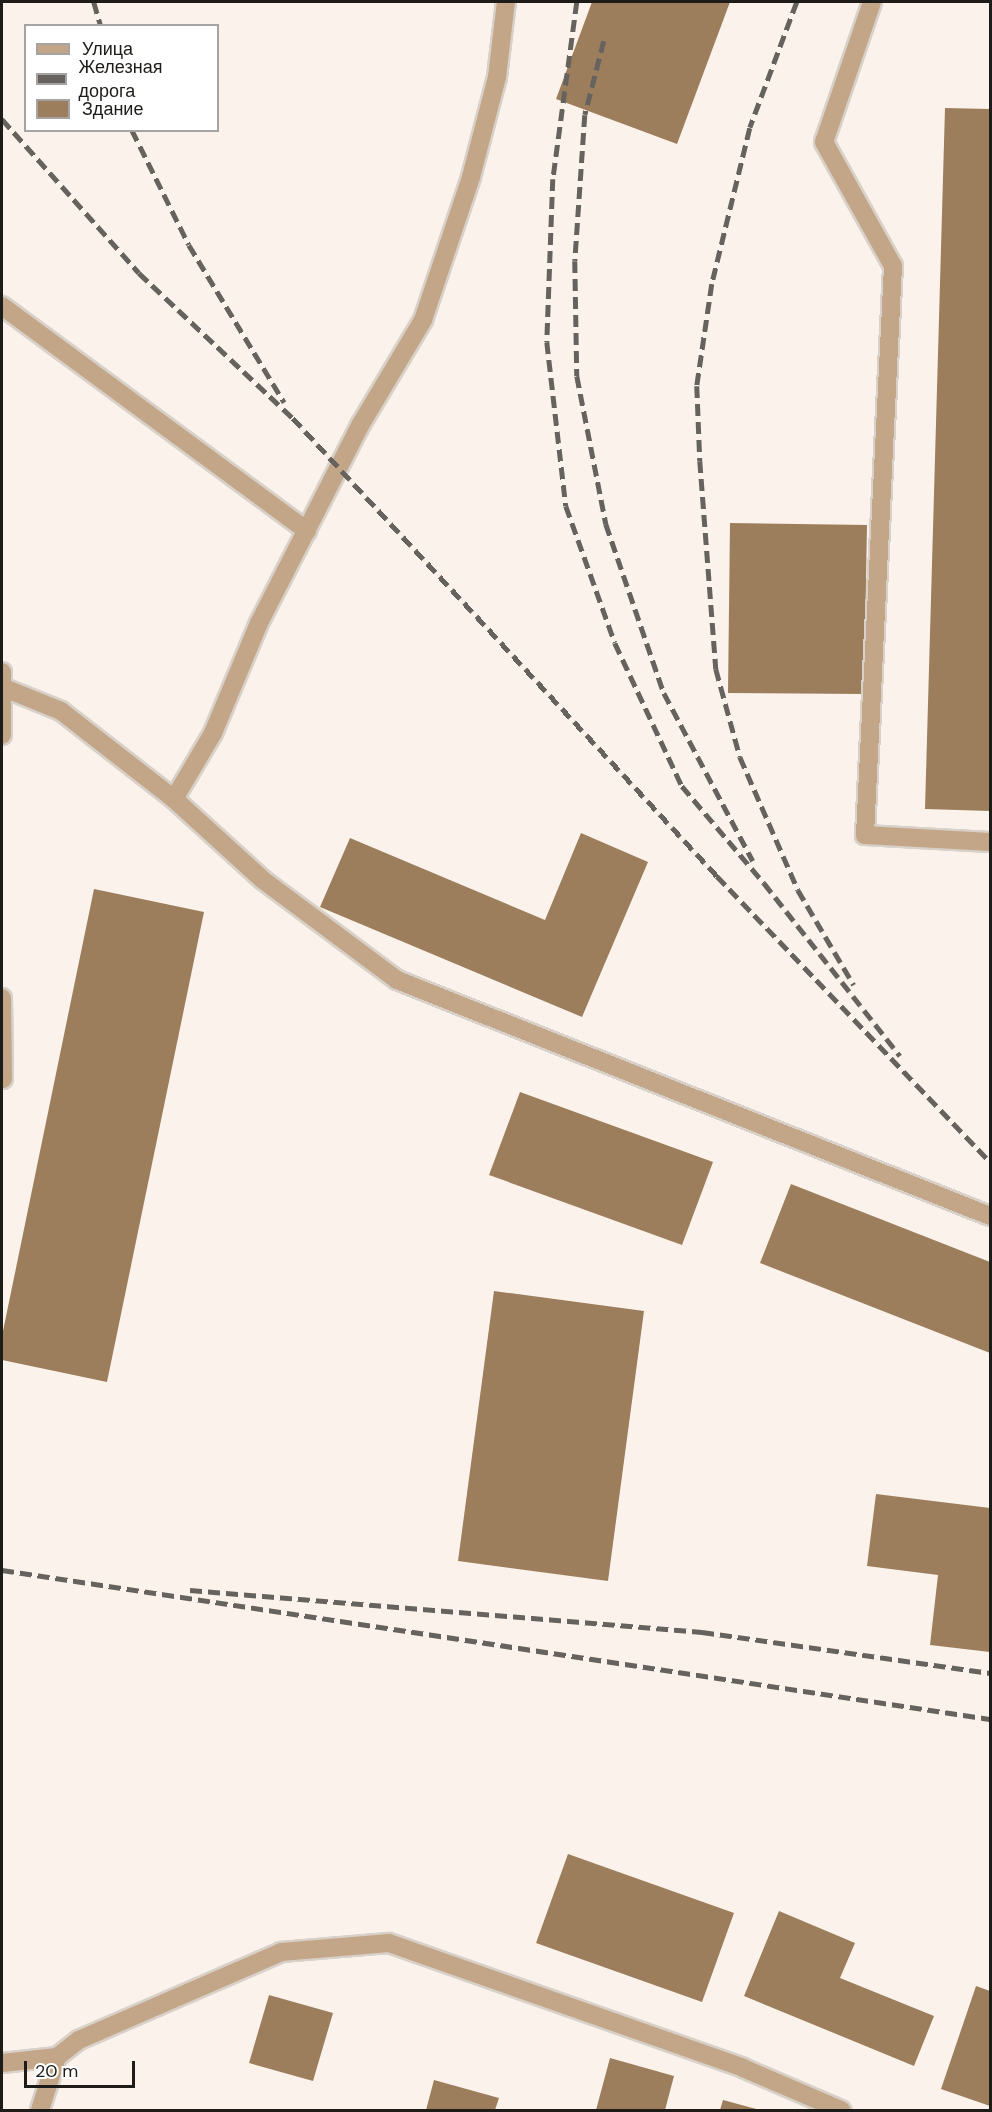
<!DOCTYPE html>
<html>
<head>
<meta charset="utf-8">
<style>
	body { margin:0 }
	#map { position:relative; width:992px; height:2112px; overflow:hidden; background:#fbf3eb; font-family:"DM Sans",sans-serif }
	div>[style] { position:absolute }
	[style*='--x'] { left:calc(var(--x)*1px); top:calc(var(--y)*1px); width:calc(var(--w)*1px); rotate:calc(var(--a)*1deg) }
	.building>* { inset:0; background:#9d7e5c }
	.roads { filter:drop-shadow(2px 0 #d8d1c9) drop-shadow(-2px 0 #d8d1c9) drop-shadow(0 2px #d8d1c9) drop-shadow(0 -2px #d8d1c9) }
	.minor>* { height:18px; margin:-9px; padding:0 9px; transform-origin:9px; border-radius:9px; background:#c3a687 }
	.rail>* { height:4.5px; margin-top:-2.25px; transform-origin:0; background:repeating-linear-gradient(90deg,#66625d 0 12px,transparent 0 18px) }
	span { translate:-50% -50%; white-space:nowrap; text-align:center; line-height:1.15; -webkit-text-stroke:4.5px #fff; paint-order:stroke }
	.frame { position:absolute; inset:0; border:3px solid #1e1c19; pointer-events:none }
	.legend { position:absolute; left:24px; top:24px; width:195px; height:108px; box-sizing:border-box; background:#fff; border:2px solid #a5a4a3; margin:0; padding:8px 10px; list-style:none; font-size:18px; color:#1e1c19 }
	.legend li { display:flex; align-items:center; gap:12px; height:30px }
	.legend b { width:30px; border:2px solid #a5a4a3 }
	.scale { position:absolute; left:24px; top:2061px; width:111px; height:27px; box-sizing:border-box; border:3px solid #1e1c19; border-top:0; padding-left:8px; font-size:18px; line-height:21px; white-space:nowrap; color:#1e1c19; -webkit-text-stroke:4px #fff; paint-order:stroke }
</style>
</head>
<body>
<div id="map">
	<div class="building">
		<i style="clip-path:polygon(592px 2px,730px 2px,677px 144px,556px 99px)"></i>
		<i style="clip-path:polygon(945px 108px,990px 109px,990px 811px,925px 809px)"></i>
		<i style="clip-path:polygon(730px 523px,867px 525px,864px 694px,728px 693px)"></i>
		<i style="clip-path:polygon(581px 833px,648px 862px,582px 1017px,320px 907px,350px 838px,545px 920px)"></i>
		<i style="clip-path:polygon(94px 889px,204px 912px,107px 1382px,2px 1360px,2px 1336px)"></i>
		<i style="clip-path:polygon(520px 1092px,713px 1162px,682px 1245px,489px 1175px)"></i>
		<i style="clip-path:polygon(791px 1184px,990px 1262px,990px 1353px,760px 1263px)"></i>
		<i style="clip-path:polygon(494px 1291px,644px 1311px,608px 1581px,458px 1561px)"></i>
		<i style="clip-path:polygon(876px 1494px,990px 1508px,990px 1652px,930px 1645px,938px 1575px,867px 1566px)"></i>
		<i style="clip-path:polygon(568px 1854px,734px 1913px,702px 2002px,536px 1943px)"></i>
		<i style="clip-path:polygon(779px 1911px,855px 1943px,840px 1978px,934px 2016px,914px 2066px,744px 1996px)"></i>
		<i style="clip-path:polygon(976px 1986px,990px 1991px,990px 2106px,941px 2089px)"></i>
		<i style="clip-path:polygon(269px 1995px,333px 2013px,313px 2081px,249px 2063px)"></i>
		<i style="clip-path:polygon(610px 2058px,674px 2076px,665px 2110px,596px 2110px)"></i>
		<i style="clip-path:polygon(434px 2080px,499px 2098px,495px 2110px,426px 2110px)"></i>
		<i style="clip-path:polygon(723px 2100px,760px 2110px,720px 2110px)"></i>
	</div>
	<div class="roads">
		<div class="minor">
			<i style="--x:872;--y:2;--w:148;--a:108.9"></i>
			<i style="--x:824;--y:142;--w:142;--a:60.9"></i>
			<i style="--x:893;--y:266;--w:570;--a:92.82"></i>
			<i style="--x:865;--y:835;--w:125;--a:3.2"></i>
			<i style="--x:2;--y:306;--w:379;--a:36.4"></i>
			<i style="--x:2;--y:672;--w:63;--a:90"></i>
			<i style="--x:2;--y:687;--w:64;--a:22.1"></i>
			<i style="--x:61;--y:711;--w:143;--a:37.9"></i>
			<i style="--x:174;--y:799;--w:120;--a:42.3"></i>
			<i style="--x:263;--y:880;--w:167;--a:36.7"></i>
			<i style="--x:397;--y:980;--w:638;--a:21.7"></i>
			<i style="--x:174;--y:799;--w:77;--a:-59.4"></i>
			<i style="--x:213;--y:733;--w:119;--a:-67.3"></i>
			<i style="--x:259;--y:623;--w:224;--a:-62.9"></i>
			<i style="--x:361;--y:424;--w:121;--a:-59.2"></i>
			<i style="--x:423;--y:320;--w:151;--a:-71.4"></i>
			<i style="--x:471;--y:177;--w:103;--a:-75.4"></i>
			<i style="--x:497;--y:77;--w:76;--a:-83.2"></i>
			<i style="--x:2;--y:998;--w:81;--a:89.3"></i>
			<i style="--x:2;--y:2063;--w:55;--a:-6.2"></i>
			<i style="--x:57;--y:2057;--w:28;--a:-38"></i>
			<i style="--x:79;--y:2040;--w:220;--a:-23.5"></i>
			<i style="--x:281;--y:1952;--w:108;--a:-4.8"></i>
			<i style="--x:389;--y:1943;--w:375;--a:19.4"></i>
			<i style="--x:743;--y:2068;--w:107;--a:23.2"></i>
			<i style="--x:40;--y:2110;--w:56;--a:-72.2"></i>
		</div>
	</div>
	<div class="rail">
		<i style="--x:94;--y:2;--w:25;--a:74"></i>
		<i style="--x:577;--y:2;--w:179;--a:97.7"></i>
		<i style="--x:553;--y:179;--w:163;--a:92.1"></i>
		<i style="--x:547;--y:342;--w:165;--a:83.4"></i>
		<i style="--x:566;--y:506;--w:145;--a:70.3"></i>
		<i style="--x:615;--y:643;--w:158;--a:64.9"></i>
		<i style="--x:682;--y:786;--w:127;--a:49.8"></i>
		<i style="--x:764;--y:883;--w:220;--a:51.8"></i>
		<i style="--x:797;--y:2;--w:134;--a:110.5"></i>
		<i style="--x:750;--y:128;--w:161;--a:103.7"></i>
		<i style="--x:712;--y:284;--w:103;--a:98.4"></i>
		<i style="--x:697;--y:386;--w:75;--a:87.7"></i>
		<i style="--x:700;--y:461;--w:209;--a:85.6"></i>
		<i style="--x:716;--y:669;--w:91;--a:74.7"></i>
		<i style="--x:740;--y:757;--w:145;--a:66.4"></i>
		<i style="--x:798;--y:890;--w:110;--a:59.5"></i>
		<i style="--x:604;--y:41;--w:76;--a:104.4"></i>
		<i style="--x:585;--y:115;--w:146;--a:93.9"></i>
		<i style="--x:575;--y:261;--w:115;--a:89"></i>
		<i style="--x:577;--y:376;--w:151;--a:78.9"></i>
		<i style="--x:606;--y:524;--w:179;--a:71.1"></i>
		<i style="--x:664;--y:693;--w:190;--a:62.1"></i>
		<i style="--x:2;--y:119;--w:206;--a:48.3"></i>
		<i style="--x:139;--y:273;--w:212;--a:43.3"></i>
		<i style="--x:293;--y:418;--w:624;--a:47.21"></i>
		<i style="--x:717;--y:876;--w:395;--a:46.3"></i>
		<i style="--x:132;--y:130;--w:128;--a:63.6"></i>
		<i style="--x:189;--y:245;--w:184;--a:58.8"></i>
		<i style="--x:2;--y:1570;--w:999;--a:8.58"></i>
		<i style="--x:190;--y:1590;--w:514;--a:4.69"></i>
		<i style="--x:702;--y:1632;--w:291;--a:8.1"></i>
	</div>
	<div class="frame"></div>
	<ul class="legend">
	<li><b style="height:8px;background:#c3a687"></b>Улица</li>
	<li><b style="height:8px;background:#66625d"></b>Железная дорога</li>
	<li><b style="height:16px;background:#9d7e5c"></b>Здание</li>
	</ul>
	<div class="scale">20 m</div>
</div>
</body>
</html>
